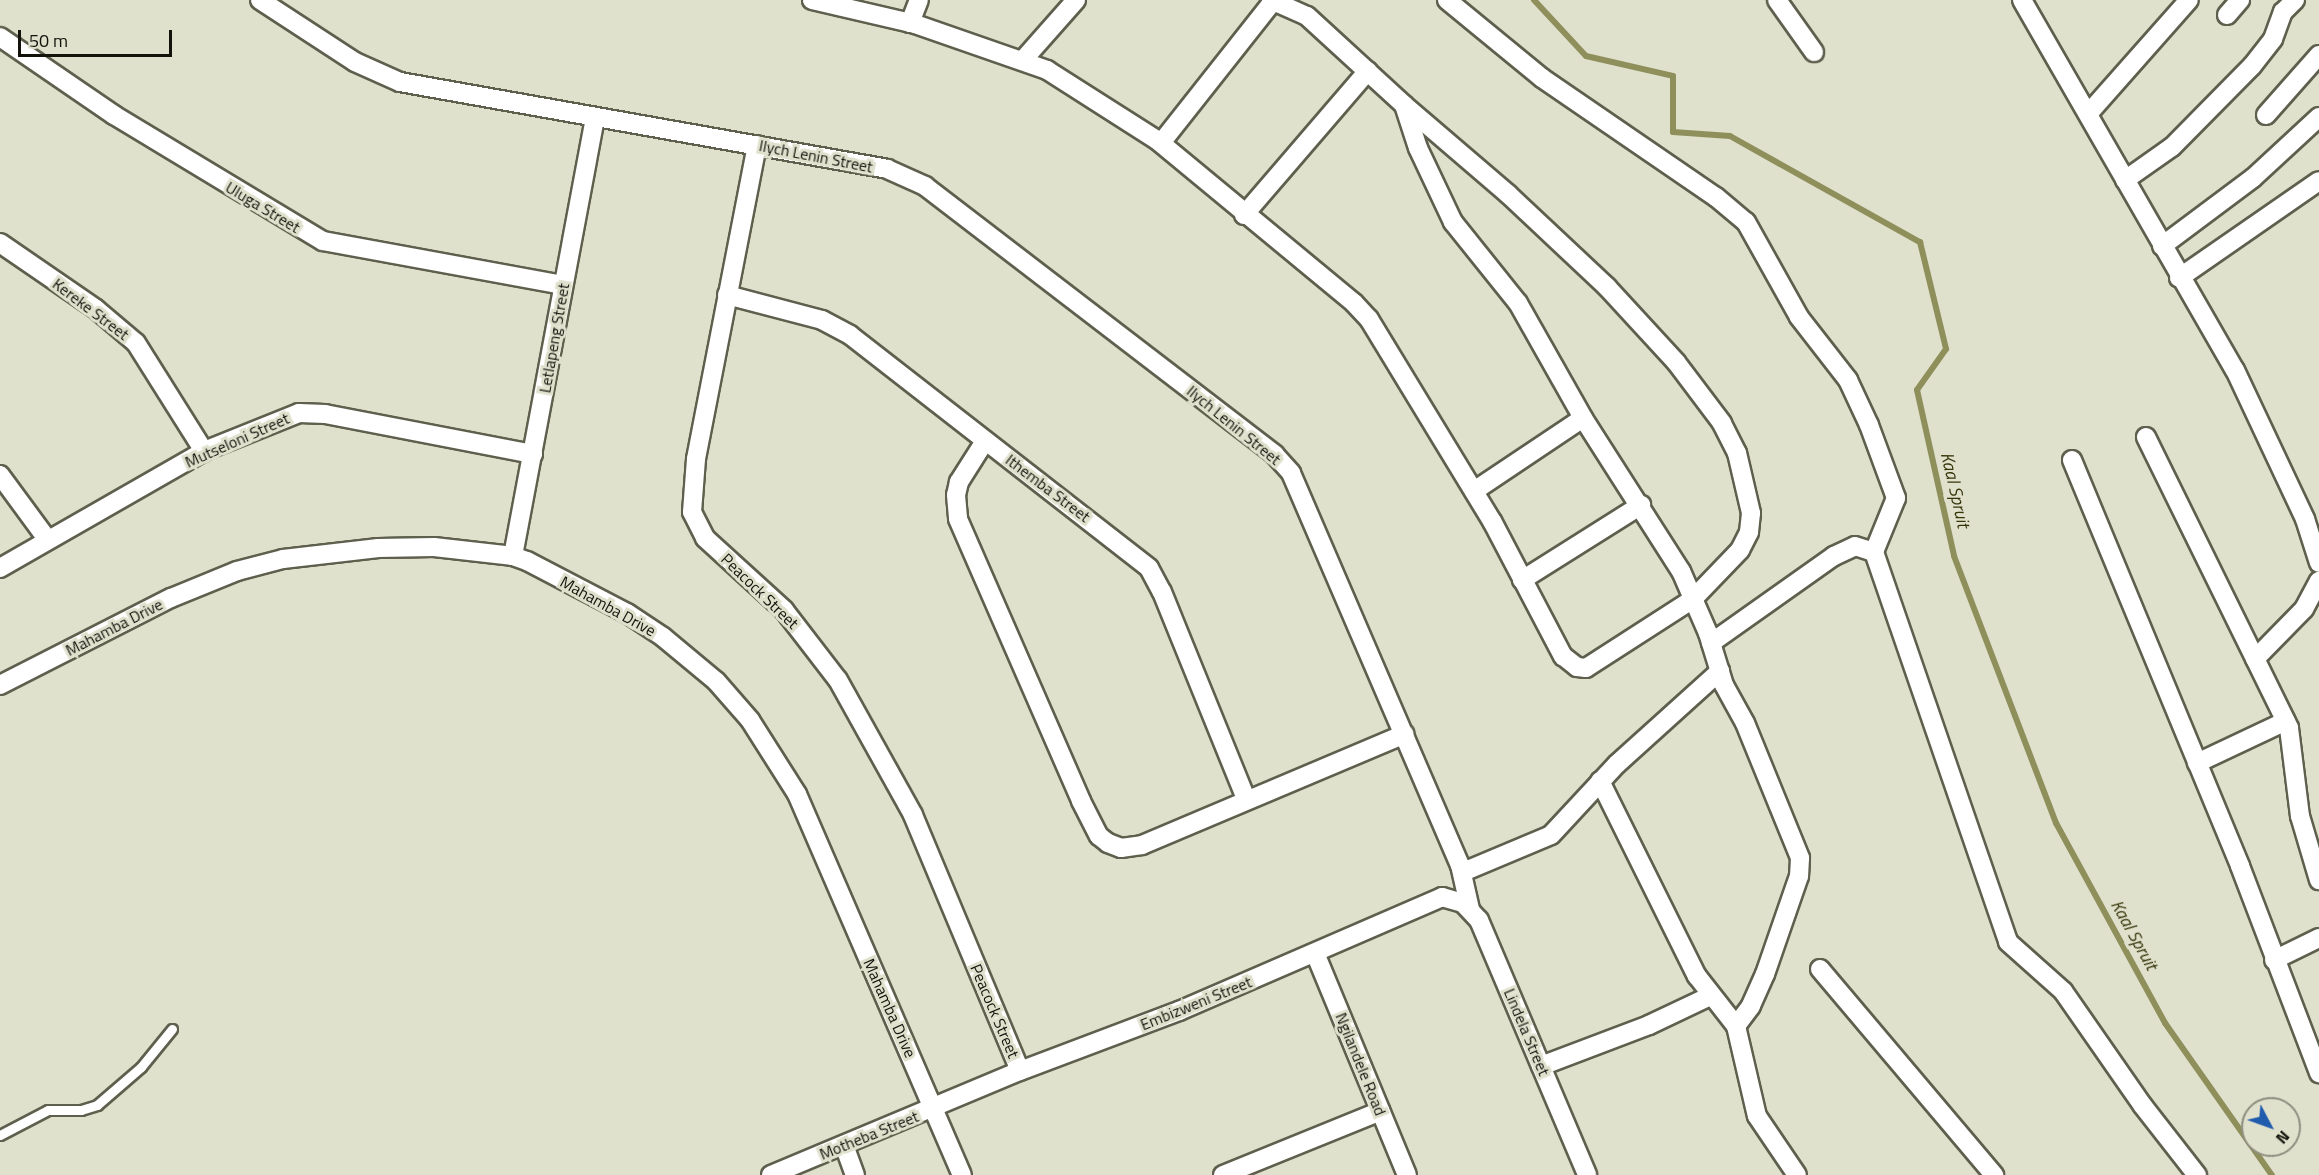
<!DOCTYPE html>
<html>
<head>
<meta charset="utf-8">
<style>
	body { margin:0 }
	#map { position:relative; width:2319px; height:1175px; overflow:hidden; background:#e0e1cd; font-family:"Titillium Web",sans-serif }
	div>[style] { position:absolute }
	[style*='--x'] { left:calc(var(--x)*1px); top:calc(var(--y)*1px); width:calc(var(--w)*1px); rotate:calc(var(--a)*1deg) }
	.stream>* { height:6px; margin:-3px; padding:0 3px; transform-origin:3px; border-radius:3px; background:#8f8f5b }
	.roads { filter:drop-shadow(2px 0 #5e5f4d) drop-shadow(-2px 0 #5e5f4d) drop-shadow(0 2px #5e5f4d) drop-shadow(0 -2px #5e5f4d) }
	.service>* { height:9px; margin:-4.5px; padding:0 4.5px; transform-origin:4.5px; border-radius:4.5px; background:#fff }
	.minor>* { height:18px; margin:-9px; padding:0 9px; transform-origin:9px; border-radius:9px; background:#fff }
	span { translate:-50% -50%; white-space:nowrap; text-align:center; line-height:1.15; -webkit-text-stroke:6px #e0e1cd; paint-order:stroke }
	.street-label { font-size:16px; color:#13130c }
	.water-label { font-size:18px; color:#363509; font-style:italic }
	.north { position:absolute; left:2241px; top:1097px; width:60px; height:60px; box-sizing:border-box; background:#e0e1cd; border:2px solid #8e8f80; border-radius:50%; rotate:131deg; font-size:16px; font-weight:700; line-height:24px; text-align:center; color:#13130c }
	.north::after { content:''; display:block; margin:auto; width:21px; height:27px; background:#215bad; clip-path:polygon(50% 0,100% 100%,50% 72%,0 100%) }
	.scale { position:absolute; left:18px; top:30px; width:154px; height:27px; box-sizing:border-box; border:3px solid #13130c; border-top:0; padding-left:8px; font-size:18px; line-height:21px; white-space:nowrap; color:#13130c; -webkit-text-stroke:4px #e0e1cd; paint-order:stroke }
</style>
</head>
<body>
<div id="map">
	<div class="stream">
		<i style="--x:1534;--y:0;--w:76;--a:47.1"></i>
		<i style="--x:1586;--y:56;--w:89;--a:12.9"></i>
		<i style="--x:1673;--y:76;--w:56;--a:90"></i>
		<i style="--x:1673;--y:132;--w:57;--a:4"></i>
		<i style="--x:1730;--y:136;--w:218;--a:29.2"></i>
		<i style="--x:1920;--y:242;--w:110;--a:76.3"></i>
		<i style="--x:1946;--y:349;--w:50;--a:125.3"></i>
		<i style="--x:1917;--y:390;--w:170;--a:77.4"></i>
		<i style="--x:1954;--y:556;--w:286;--a:69.1"></i>
		<i style="--x:2056;--y:823;--w:228;--a:61.4"></i>
		<i style="--x:2165;--y:1023;--w:186;--a:54.9"></i>
	</div>
	<div class="roads">
		<div class="service">
			<i style="--x:0;--y:1135;--w:54;--a:-27.5"></i>
			<i style="--x:48;--y:1110;--w:33;--a:0"></i>
			<i style="--x:81;--y:1110;--w:17;--a:-17"></i>
			<i style="--x:97;--y:1105;--w:58;--a:-40.8"></i>
			<i style="--x:141;--y:1067;--w:49;--a:-50.8"></i>
		</div>
		<div class="minor">
			<i style="--x:260;--y:0;--w:113;--a:33.1"></i>
			<i style="--x:355;--y:62;--w:49;--a:24"></i>
			<i style="--x:400;--y:82;--w:495;--a:10.1"></i>
			<i style="--x:887;--y:169;--w:42;--a:24.1"></i>
			<i style="--x:925;--y:186;--w:441;--a:37.5"></i>
			<i style="--x:1275;--y:455;--w:24;--a:48"></i>
			<i style="--x:1291;--y:473;--w:427;--a:66.7"></i>
			<i style="--x:1460;--y:865;--w:45;--a:77.2"></i>
			<i style="--x:812;--y:0;--w:106;--a:13.1"></i>
			<i style="--x:915;--y:24;--w:140;--a:19.2"></i>
			<i style="--x:1047;--y:70;--w:130;--a:32.5"></i>
			<i style="--x:1157;--y:140;--w:256;--a:39.6"></i>
			<i style="--x:1354;--y:303;--w:22;--a:47"></i>
			<i style="--x:1369;--y:319;--w:237;--a:58.7"></i>
			<i style="--x:1492;--y:521;--w:153;--a:62.3"></i>
			<i style="--x:1563;--y:656;--w:18;--a:38"></i>
			<i style="--x:1577;--y:667;--w:9;--a:6"></i>
			<i style="--x:1586;--y:668;--w:127;--a:-32.8"></i>
			<i style="--x:1693;--y:599;--w:68;--a:-46.2"></i>
			<i style="--x:1740;--y:550;--w:20;--a:-63"></i>
			<i style="--x:1749;--y:532;--w:19;--a:-84"></i>
			<i style="--x:1751;--y:513;--w:62;--a:-103.1"></i>
			<i style="--x:1737;--y:453;--w:34;--a:-117"></i>
			<i style="--x:1722;--y:423;--w:76;--a:-127"></i>
			<i style="--x:1676;--y:362;--w:102;--a:-132.6"></i>
			<i style="--x:1607;--y:287;--w:136;--a:-136.8"></i>
			<i style="--x:1508;--y:194;--w:137;--a:-139.4"></i>
			<i style="--x:1271;--y:0;--w:39;--a:24"></i>
			<i style="--x:1307;--y:16;--w:132;--a:42.5"></i>
			<i style="--x:1404;--y:105;--w:45;--a:72"></i>
			<i style="--x:1418;--y:148;--w:82;--a:64.7"></i>
			<i style="--x:1453;--y:222;--w:104;--a:51.3"></i>
			<i style="--x:1518;--y:303;--w:132;--a:60.5"></i>
			<i style="--x:1583;--y:418;--w:182;--a:57.4"></i>
			<i style="--x:1681;--y:571;--w:68;--a:66.5"></i>
			<i style="--x:1708;--y:633;--w:54;--a:72.9"></i>
			<i style="--x:1724;--y:685;--w:43;--a:61.1"></i>
			<i style="--x:1745;--y:723;--w:146;--a:67.8"></i>
			<i style="--x:1800;--y:858;--w:18;--a:93"></i>
			<i style="--x:1799;--y:876;--w:104;--a:109.1"></i>
			<i style="--x:1765;--y:974;--w:35;--a:114"></i>
			<i style="--x:1751;--y:1006;--w:25;--a:127"></i>
			<i style="--x:1447;--y:0;--w:123;--a:39.4"></i>
			<i style="--x:1542;--y:78;--w:211;--a:34.4"></i>
			<i style="--x:1716;--y:197;--w:39;--a:40"></i>
			<i style="--x:1746;--y:222;--w:109;--a:60.8"></i>
			<i style="--x:1799;--y:317;--w:80;--a:52.1"></i>
			<i style="--x:1848;--y:380;--w:50;--a:65"></i>
			<i style="--x:1869;--y:425;--w:78;--a:69.7"></i>
			<i style="--x:1896;--y:498;--w:58;--a:112.2"></i>
			<i style="--x:1777;--y:0;--w:64;--a:54.6"></i>
			<i style="--x:2022;--y:0;--w:427;--a:60.1"></i>
			<i style="--x:2235;--y:370;--w:165;--a:64.8"></i>
			<i style="--x:2305;--y:519;--w:46;--a:72.3"></i>
			<i style="--x:2227;--y:15;--w:20;--a:-49"></i>
			<i style="--x:910;--y:23;--w:25;--a:-69"></i>
			<i style="--x:0;--y:37;--w:138;--a:34.4"></i>
			<i style="--x:114;--y:115;--w:244;--a:31.1"></i>
			<i style="--x:323;--y:241;--w:244;--a:10.4"></i>
			<i style="--x:1023;--y:60;--w:80;--a:-48.5"></i>
			<i style="--x:2088;--y:114;--w:152;--a:-48.5"></i>
			<i style="--x:2266;--y:115;--w:80;--a:-48.5"></i>
			<i style="--x:1161;--y:143;--w:181;--a:-51.7"></i>
			<i style="--x:757;--y:145;--w:320;--a:101"></i>
			<i style="--x:696;--y:459;--w:53;--a:94.3"></i>
			<i style="--x:692;--y:512;--w:29;--a:63"></i>
			<i style="--x:705;--y:538;--w:107;--a:42.3"></i>
			<i style="--x:784;--y:610;--w:88;--a:52.4"></i>
			<i style="--x:838;--y:680;--w:154;--a:60.9"></i>
			<i style="--x:913;--y:815;--w:277;--a:67.3"></i>
			<i style="--x:2125;--y:180;--w:57;--a:-35.1"></i>
			<i style="--x:2172;--y:147;--w:114;--a:-45.4"></i>
			<i style="--x:2252;--y:66;--w:34;--a:-52"></i>
			<i style="--x:2273;--y:39;--w:29;--a:-70"></i>
			<i style="--x:2283;--y:12;--w:17;--a:-45"></i>
			<i style="--x:1244;--y:215;--w:190;--a:-49.3"></i>
			<i style="--x:0;--y:243;--w:116;--a:34.5"></i>
			<i style="--x:96;--y:309;--w:52;--a:40.4"></i>
			<i style="--x:136;--y:343;--w:128;--a:57.8"></i>
			<i style="--x:2162;--y:246;--w:114;--a:-36.8"></i>
			<i style="--x:2253;--y:178;--w:90;--a:-42.7"></i>
			<i style="--x:2179;--y:278;--w:170;--a:-34.7"></i>
			<i style="--x:727;--y:295;--w:98;--a:14.7"></i>
			<i style="--x:822;--y:320;--w:32;--a:28"></i>
			<i style="--x:850;--y:335;--w:379;--a:37.9"></i>
			<i style="--x:1149;--y:568;--w:27;--a:62"></i>
			<i style="--x:1162;--y:592;--w:223;--a:67.9"></i>
			<i style="--x:2146;--y:437;--w:324;--a:63.8"></i>
			<i style="--x:2289;--y:728;--w:89;--a:82.9"></i>
			<i style="--x:2300;--y:816;--w:67;--a:73.5"></i>
			<i style="--x:985;--y:441;--w:49;--a:122.4"></i>
			<i style="--x:959;--y:482;--w:13;--a:103"></i>
			<i style="--x:956;--y:495;--w:24;--a:85"></i>
			<i style="--x:958;--y:519;--w:308;--a:66.4"></i>
			<i style="--x:1081;--y:801;--w:39;--a:63"></i>
			<i style="--x:1099;--y:836;--w:11;--a:38"></i>
			<i style="--x:1108;--y:843;--w:14;--a:21"></i>
			<i style="--x:1121;--y:848;--w:21;--a:-8"></i>
			<i style="--x:1142;--y:845;--w:285;--a:-22.9"></i>
			<i style="--x:2072;--y:460;--w:439;--a:67.5"></i>
			<i style="--x:2240;--y:866;--w:222;--a:69.1"></i>
			<i style="--x:0;--y:475;--w:79;--a:53.7"></i>
			<i style="--x:1474;--y:491;--w:131;--a:-33.8"></i>
			<i style="--x:513;--y:556;--w:445;--a:-79.4"></i>
			<i style="--x:0;--y:568;--w:235;--a:-29.8"></i>
			<i style="--x:204;--y:451;--w:102;--a:-21.8"></i>
			<i style="--x:299;--y:413;--w:26;--a:2"></i>
			<i style="--x:325;--y:414;--w:212;--a:10.9"></i>
			<i style="--x:1522;--y:580;--w:141;--a:-32.2"></i>
			<i style="--x:1711;--y:643;--w:151;--a:-35.3"></i>
			<i style="--x:1834;--y:556;--w:23;--a:-25"></i>
			<i style="--x:1855;--y:546;--w:20;--a:18"></i>
			<i style="--x:1874;--y:552;--w:412;--a:71"></i>
			<i style="--x:2008;--y:942;--w:74;--a:41.7"></i>
			<i style="--x:2063;--y:991;--w:140;--a:55.2"></i>
			<i style="--x:2143;--y:1106;--w:88;--a:52"></i>
			<i style="--x:2255;--y:659;--w:70;--a:-45.6"></i>
			<i style="--x:2304;--y:609;--w:32;--a:-62"></i>
			<i style="--x:0;--y:685;--w:192;--a:-27"></i>
			<i style="--x:171;--y:598;--w:71;--a:-22.2"></i>
			<i style="--x:237;--y:571;--w:48;--a:-14.6"></i>
			<i style="--x:283;--y:559;--w:96;--a:-6.6"></i>
			<i style="--x:378;--y:548;--w:56;--a:-1"></i>
			<i style="--x:434;--y:547;--w:80;--a:6.5"></i>
			<i style="--x:513;--y:556;--w:15;--a:20"></i>
			<i style="--x:527;--y:561;--w:113;--a:27.5"></i>
			<i style="--x:627;--y:613;--w:43;--a:33.7"></i>
			<i style="--x:663;--y:637;--w:69;--a:39.7"></i>
			<i style="--x:716;--y:681;--w:52;--a:48.9"></i>
			<i style="--x:750;--y:720;--w:88;--a:57.6"></i>
			<i style="--x:797;--y:794;--w:415;--a:66.6"></i>
			<i style="--x:2197;--y:763;--w:98;--a:-25.3"></i>
			<i style="--x:1600;--y:781;--w:218;--a:63.6"></i>
			<i style="--x:1697;--y:976;--w:63;--a:52"></i>
			<i style="--x:1736;--y:1026;--w:92;--a:76.9"></i>
			<i style="--x:1757;--y:1116;--w:71;--a:55.9"></i>
			<i style="--x:1463;--y:872;--w:95;--a:-22.8"></i>
			<i style="--x:1551;--y:835;--w:97;--a:-47.1"></i>
			<i style="--x:1617;--y:764;--w:139;--a:-42.1"></i>
			<i style="--x:1315;--y:953;--w:240;--a:67.5"></i>
			<i style="--x:2274;--y:960;--w:50;--a:-26.1"></i>
			<i style="--x:1820;--y:969;--w:270;--a:49.8"></i>
			<i style="--x:1541;--y:1066;--w:116;--a:-20.8"></i>
			<i style="--x:1649;--y:1025;--w:68;--a:-25.4"></i>
			<i style="--x:844;--y:1145;--w:32;--a:70"></i>
			<i style="--x:771;--y:1175;--w:270;--a:-22.7"></i>
			<i style="--x:1020;--y:1071;--w:170;--a:-20.7"></i>
			<i style="--x:1179;--y:1011;--w:287;--a:-23.4"></i>
			<i style="--x:1442;--y:897;--w:22;--a:16"></i>
			<i style="--x:1463;--y:903;--w:23;--a:47"></i>
			<i style="--x:1479;--y:920;--w:277;--a:67"></i>
			<i style="--x:1223;--y:1175;--w:170;--a:-22.1"></i>
		</div>
	</div>
	<div class="street-label">
		<span style="left:816px;top:156px;rotate:11deg">Ilych Lenin Street</span>
		<span style="left:263px;top:207px;rotate:31deg">Uluga Street</span>
		<span style="left:91px;top:309px;rotate:37deg">Kereke Street</span>
		<span style="left:554px;top:338px;rotate:-80deg">Letlapeng Street</span>
		<span style="left:1234px;top:425px;rotate:39deg">Ilych Lenin Street</span>
		<span style="left:237px;top:440px;rotate:-24deg">Mutseloni Street</span>
		<span style="left:1048px;top:488px;rotate:37deg">Ithemba Street</span>
		<span style="left:760px;top:591px;rotate:44deg">Peacock Street</span>
		<span style="left:608px;top:606px;rotate:29deg">Mahamba Drive</span>
		<span style="left:114px;top:627px;rotate:-27deg">Mahamba Drive</span>
		<span style="left:1196px;top:1003px;rotate:-22deg">Embizweni Street</span>
		<span style="left:890px;top:1008px;rotate:66deg">Mahamba Drive</span>
		<span style="left:995px;top:1011px;rotate:67deg">Peacock Street</span>
		<span style="left:1527px;top:1032px;rotate:67deg">Lindela Street</span>
		<span style="left:1361px;top:1064px;rotate:68deg">Ngilandele Road</span>
		<span style="left:869px;top:1135px;rotate:-22deg">Motheba Street</span>
	</div>
	<div class="water-label">
		<span style="left:1955px;top:490px;rotate:77deg">Kaal Spruit</span>
		<span style="left:2134px;top:935px;rotate:61deg">Kaal Spruit</span>
	</div>
	<div class="north">N</div>
	<div class="scale">50 m</div>
</div>
</body>
</html>
